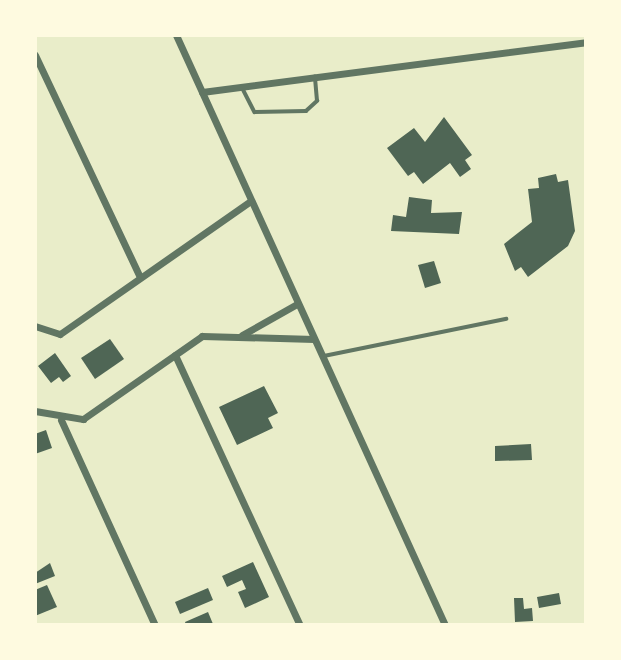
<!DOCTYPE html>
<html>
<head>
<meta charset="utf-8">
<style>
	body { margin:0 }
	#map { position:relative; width:621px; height:660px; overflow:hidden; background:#e9edc9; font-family:Barlow,sans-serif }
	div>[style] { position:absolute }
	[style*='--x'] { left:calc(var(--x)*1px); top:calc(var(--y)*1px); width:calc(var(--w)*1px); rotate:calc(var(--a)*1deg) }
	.building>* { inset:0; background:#4f6655 }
	.service>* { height:3.5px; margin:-1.75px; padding:0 1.75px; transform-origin:1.75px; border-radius:1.75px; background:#617663 }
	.minor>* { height:7px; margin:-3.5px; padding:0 3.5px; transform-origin:3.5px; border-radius:3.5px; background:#617663 }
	span { translate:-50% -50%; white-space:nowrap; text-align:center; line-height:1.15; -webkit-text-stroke:7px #fefae0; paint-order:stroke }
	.frame { position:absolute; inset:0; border:37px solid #fefae0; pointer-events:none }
</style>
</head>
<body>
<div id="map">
	<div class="building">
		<i style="clip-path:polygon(444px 117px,472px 155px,465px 160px,471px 169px,460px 177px,450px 163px,423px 184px,414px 172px,408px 176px,387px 148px,414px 128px,425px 142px)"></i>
		<i style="clip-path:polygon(556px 174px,558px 182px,568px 180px,575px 231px,568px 246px,528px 277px,521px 267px,515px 271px,504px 244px,532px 222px,528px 189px,539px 188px,538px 178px)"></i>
		<i style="clip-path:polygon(409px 197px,432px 200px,431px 213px,462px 212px,459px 234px,391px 231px,393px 215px,406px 217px)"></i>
		<i style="clip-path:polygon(434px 261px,441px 283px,425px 288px,418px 265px)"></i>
		<i style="clip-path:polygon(110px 339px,124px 359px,95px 379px,81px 358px)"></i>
		<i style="clip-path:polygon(55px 353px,71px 376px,63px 382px,59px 377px,51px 383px,38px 366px)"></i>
		<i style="clip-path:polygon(264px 386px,278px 413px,268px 418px,273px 428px,237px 445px,219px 407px)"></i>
		<i style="clip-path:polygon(46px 430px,52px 448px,35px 454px,35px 434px)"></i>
		<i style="clip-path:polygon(531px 444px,532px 460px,495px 461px,495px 446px)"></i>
		<i style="clip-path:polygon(253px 562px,269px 597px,245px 608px,238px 592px,246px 589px,242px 580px,227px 587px,222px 576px)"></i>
		<i style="clip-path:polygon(50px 563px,55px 576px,35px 584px,35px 573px)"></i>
		<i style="clip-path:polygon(47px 585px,57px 607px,35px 616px,35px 590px)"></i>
		<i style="clip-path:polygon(208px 588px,213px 600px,180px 614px,175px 602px)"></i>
		<i style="clip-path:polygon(559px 593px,561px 604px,539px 608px,537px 597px)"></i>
		<i style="clip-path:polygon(514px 598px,523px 598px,524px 609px,532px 608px,533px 621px,515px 622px)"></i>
		<i style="clip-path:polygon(208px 612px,213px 624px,186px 625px,185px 622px)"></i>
	</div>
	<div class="service">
		<i style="--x:242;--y:87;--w:28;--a:63"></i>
		<i style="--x:255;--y:112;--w:51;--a:-1.1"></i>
		<i style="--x:306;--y:111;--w:15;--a:-42"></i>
		<i style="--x:317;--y:101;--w:24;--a:-95"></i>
		<i style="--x:324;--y:356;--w:186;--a:-11.5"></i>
	</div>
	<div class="minor">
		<i style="--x:176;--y:35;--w:648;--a:65.49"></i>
		<i style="--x:35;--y:55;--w:246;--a:64.7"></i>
		<i style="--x:202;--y:92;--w:387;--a:-7.4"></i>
		<i style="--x:35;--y:326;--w:26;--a:18"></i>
		<i style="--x:60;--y:334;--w:233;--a:-34.9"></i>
		<i style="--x:242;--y:335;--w:63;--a:-29.4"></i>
		<i style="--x:175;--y:355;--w:298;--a:65.2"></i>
		<i style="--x:35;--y:411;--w:49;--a:9.5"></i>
		<i style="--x:83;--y:419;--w:145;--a:-34.9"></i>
		<i style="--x:202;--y:336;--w:112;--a:1.5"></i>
		<i style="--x:61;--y:420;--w:226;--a:65.4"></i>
	</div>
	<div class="frame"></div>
</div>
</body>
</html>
